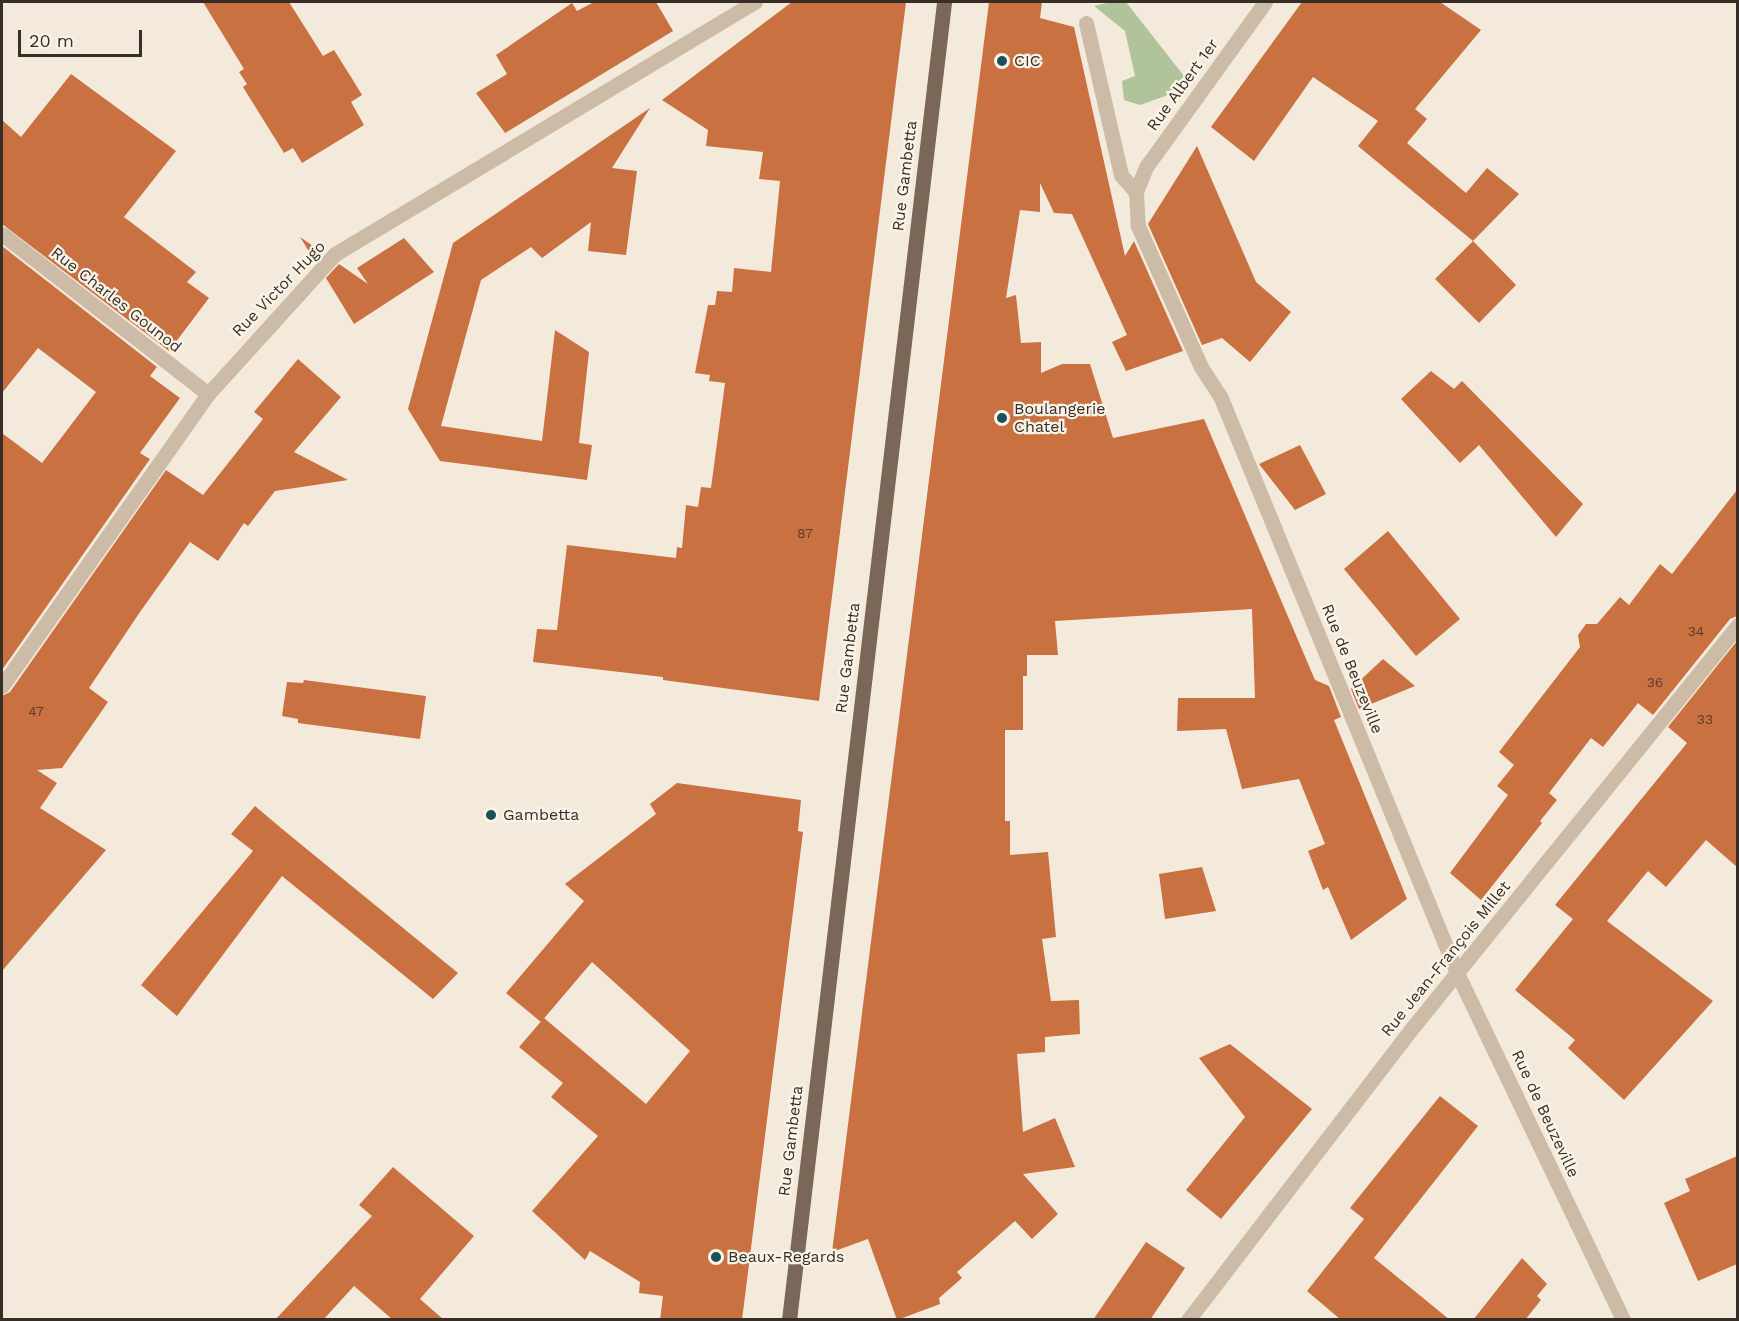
<!DOCTYPE html>
<html>
<head>
<meta charset="utf-8">
<style>
	body { margin:0 }
	#map { position:relative; width:1739px; height:1321px; overflow:hidden; background:#f3eadb; font-family:"Work Sans",sans-serif }
	div>[style] { position:absolute }
	[style*='--x'] { left:calc(var(--x)*1px); top:calc(var(--y)*1px); width:calc(var(--w)*1px); rotate:calc(var(--a)*1deg) }
	.green>* { inset:0; background:#b1c39b }
	.building>* { inset:0; background:#ca7142 }
	.minor>* { height:15px; margin:-7.5px; padding:0 7.5px; transform-origin:7.5px; border-radius:7.5px; background:#ccbba7 }
	.major>* { height:15px; margin:-7.5px; padding:0 7.5px; transform-origin:7.5px; border-radius:7.5px; background:#7a6758 }
	.dots>* { width:16px; height:16px; translate:-50% -50%; box-sizing:border-box; border:3px solid #faf4e8; border-radius:50% }
	span { translate:-50% -50%; white-space:nowrap; text-align:center; line-height:1.15; -webkit-text-stroke:4.5px #faf4e8; paint-order:stroke }
	.number-label { font-size:14px; color:#5c3f2e }
	.number-label span { -webkit-text-stroke-width:0 }
	.poi-label { font-size:16px; color:#382e28 }
	.left { translate:0 -50%; text-align:left }
	.street-label { font-size:16px; color:#382e28 }
	.frame { position:absolute; inset:0; border:3px solid #382e28; pointer-events:none }
	.scale { position:absolute; left:18px; top:30px; width:124px; height:27px; box-sizing:border-box; border:3px solid #382e28; border-top:0; padding-left:8px; font-size:18px; line-height:21px; white-space:nowrap; color:#382e28; -webkit-text-stroke:4px #faf4e8; paint-order:stroke }
</style>
</head>
<body>
<div id="map">
	<div class="green">
		<i style="clip-path:polygon(1111px 2px,1126px 2px,1184px 76px,1168px 95px,1140px 105px,1124px 100px,1122px 81px,1135px 76px,1125px 31px,1094px 6px)"></i>
	</div>
	<div class="building">
		<i style="clip-path:polygon(203px 2px,289px 2px,323px 56px,334px 50px,351px 77px,362px 95px,351px 102px,364px 125px,302px 163px,293px 148px,284px 153px,243px 87px,247px 84px,239px 72px,244px 69px)"></i>
		<i style="clip-path:polygon(594px 2px,656px 2px,673px 31px,505px 133px,476px 93px,507px 74px,496px 55px,572px 3px,577px 11px)"></i>
		<i style="clip-path:polygon(792px 2px,906px 2px,819px 701px,663px 680px,663px 677px,533px 662px,537px 629px,557px 630px,567px 545px,676px 558px,677px 547px,682px 548px,686px 505px,698px 507px,701px 487px,711px 488px,725px 383px,709px 381px,710px 375px,695px 373px,708px 305px,715px 305px,717px 291px,732px 292px,734px 268px,771px 272px,780px 181px,759px 179px,763px 152px,706px 146px,708px 130px,662px 100px)"></i>
		<i style="clip-path:polygon(989px 2px,1042px 2px,1040px 18px,1074px 27px,1125px 256px,1134px 241px,1183px 351px,1126px 371px,1112px 342px,1127px 335px,1072px 214px,1054px 213px,1040px 183px,1040px 212px,1020px 210px,1006px 298px,1016px 295px,1021px 343px,1041px 342px,1041px 373px,1062px 364px,1090px 364px,1113px 438px,1204px 419px,1315px 680px,1329px 686px,1341px 717px,1334px 720px,1407px 899px,1351px 940px,1328px 887px,1323px 890px,1308px 851px,1325px 844px,1299px 779px,1242px 789px,1226px 729px,1177px 731px,1178px 698px,1255px 698px,1252px 609px,1055px 621px,1058px 655px,1027px 655px,1027px 676px,1023px 676px,1023px 730px,1005px 730px,1005px 821px,1010px 821px,1010px 855px,1048px 852px,1056px 937px,1042px 939px,1051px 1001px,1079px 1000px,1080px 1034px,1045px 1037px,1045px 1052px,1017px 1054px,1023px 1132px,1055px 1118px,1075px 1167px,1023px 1174px,1058px 1214px,1032px 1239px,1015px 1221px,957px 1272px,962px 1278px,939px 1298px,940px 1304px,897px 1320px,868px 1239px,832px 1252px)"></i>
		<i style="clip-path:polygon(1302px 2px,1440px 2px,1481px 30px,1415px 109px,1427px 119px,1407px 143px,1466px 193px,1487px 168px,1519px 194px,1473px 241px,1516px 285px,1479px 323px,1435px 279px,1473px 241px,1358px 146px,1378px 121px,1313px 77px,1254px 161px,1211px 127px)"></i>
		<i style="clip-path:polygon(71px 74px,176px 151px,124px 217px,196px 272px,187px 282px,209px 298px,169px 351px,2px 224px,2px 120px,21px 137px)"></i>
		<i style="clip-path:polygon(650px 108px,612px 168px,637px 171px,626px 255px,588px 251px,591px 222px,542px 258px,531px 247px,481px 280px,441px 426px,542px 441px,555px 330px,589px 352px,579px 443px,592px 445px,587px 480px,440px 461px,408px 409px,453px 243px)"></i>
		<i style="clip-path:polygon(1197px 146px,1256px 282px,1291px 312px,1250px 362px,1222px 338px,1202px 345px,1148px 224px)"></i>
		<i style="clip-path:polygon(300px 237px,323px 253px,315px 261px)"></i>
		<i style="clip-path:polygon(404px 238px,434px 272px,354px 324px,326px 278px,339px 264px,368px 284px,357px 268px)"></i>
		<i style="clip-path:polygon(2px 246px,157px 367px,150px 376px,180px 398px,140px 453px,150px 459px,2px 670px,2px 433px,42px 463px,96px 392px,38px 348px,2px 393px)"></i>
		<i style="clip-path:polygon(298px 359px,341px 397px,294px 452px,348px 480px,275px 491px,248px 526px,244px 523px,218px 561px,190px 542px,140px 612px,89px 688px,108px 702px,62px 768px,37px 770px,57px 783px,40px 808px,106px 850px,2px 971px,2px 696px,10px 692px,166px 470px,203px 495px,263px 419px,254px 412px)"></i>
		<i style="clip-path:polygon(1431px 371px,1454px 389px,1462px 381px,1583px 504px,1556px 537px,1479px 445px,1460px 463px,1401px 399px)"></i>
		<i style="clip-path:polygon(1300px 445px,1326px 494px,1295px 510px,1259px 464px)"></i>
		<i style="clip-path:polygon(1737px 490px,1737px 616px,1730px 619px,1653px 715px,1638px 703px,1603px 747px,1591px 738px,1549px 793px,1557px 800px,1540px 821px,1542px 823px,1481px 900px,1450px 873px,1508px 795px,1497px 786px,1514px 765px,1499px 752px,1580px 647px,1578px 635px,1586px 624px,1597px 624px,1620px 597px,1629px 605px,1660px 564px,1672px 574px)"></i>
		<i style="clip-path:polygon(1388px 531px,1460px 619px,1416px 656px,1344px 569px)"></i>
		<i style="clip-path:polygon(1737px 641px,1737px 867px,1706px 840px,1666px 887px,1648px 871px,1607px 921px,1713px 1001px,1624px 1100px,1568px 1048px,1575px 1040px,1515px 990px,1573px 919px,1555px 905px,1687px 743px,1668px 727px)"></i>
		<i style="clip-path:polygon(1383px 659px,1415px 686px,1359px 709px,1351px 689px)"></i>
		<i style="clip-path:polygon(304px 680px,426px 696px,420px 739px,298px 723px,298px 719px,282px 716px,287px 682px,303px 683px)"></i>
		<i style="clip-path:polygon(677px 783px,801px 800px,798px 831px,803px 832px,742px 1320px,660px 1320px,663px 1296px,639px 1293px,640px 1282px,590px 1251px,585px 1260px,532px 1211px,598px 1136px,551px 1097px,563px 1083px,519px 1047px,544px 1018px,646px 1104px,690px 1051px,592px 962px,541px 1022px,506px 993px,584px 901px,565px 884px,656px 814px,650px 804px)"></i>
		<i style="clip-path:polygon(255px 806px,281px 828px,458px 973px,433px 999px,282px 876px,177px 1016px,141px 985px,253px 851px,231px 834px)"></i>
		<i style="clip-path:polygon(1202px 867px,1216px 911px,1165px 919px,1159px 874px)"></i>
		<i style="clip-path:polygon(1230px 1044px,1312px 1109px,1221px 1219px,1186px 1190px,1245px 1117px,1199px 1058px)"></i>
		<i style="clip-path:polygon(1440px 1096px,1478px 1126px,1374px 1258px,1450px 1320px,1341px 1320px,1307px 1291px,1364px 1219px,1350px 1208px)"></i>
		<i style="clip-path:polygon(1737px 1156px,1737px 1264px,1698px 1281px,1664px 1203px,1690px 1191px,1685px 1179px)"></i>
		<i style="clip-path:polygon(393px 1167px,474px 1236px,420px 1299px,444px 1320px,393px 1320px,354px 1286px,323px 1320px,275px 1320px,372px 1216px,359px 1205px)"></i>
		<i style="clip-path:polygon(1146px 1242px,1185px 1268px,1150px 1320px,1093px 1320px)"></i>
		<i style="clip-path:polygon(1522px 1258px,1547px 1284px,1537px 1296px,1541px 1300px,1525px 1320px,1473px 1320px)"></i>
	</div>
	<div class="minor">
		<i style="--x:1265;--y:2;--w:203;--a:125.8"></i>
		<i style="--x:1146;--y:167;--w:27;--a:112"></i>
		<i style="--x:1136;--y:192;--w:34;--a:87"></i>
		<i style="--x:1138;--y:226;--w:154;--a:65.9"></i>
		<i style="--x:1201;--y:367;--w:37;--a:57"></i>
		<i style="--x:1221;--y:398;--w:622;--a:67.69"></i>
		<i style="--x:1457;--y:973;--w:385;--a:64.4"></i>
		<i style="--x:1086;--y:23;--w:156;--a:77"></i>
		<i style="--x:1121;--y:175;--w:23;--a:49"></i>
		<i style="--x:2;--y:234;--w:261;--a:37.8"></i>
		<i style="--x:2;--y:686;--w:357;--a:-54.8"></i>
		<i style="--x:208;--y:394;--w:189;--a:-47.8"></i>
		<i style="--x:335;--y:254;--w:490;--a:-31"></i>
		<i style="--x:1188;--y:1320;--w:369;--a:-52.5"></i>
		<i style="--x:1413;--y:1027;--w:517;--a:-51.05"></i>
	</div>
	<div class="major">
		<i style="--x:789;--y:1320;--w:1327;--a:-83.29"></i>
	</div>
	<div class="dots">
		<i style="left:1002px;top:61px;background:#1b505b"></i>
		<i style="left:1002px;top:418px;background:#1b505b"></i>
		<i style="left:491px;top:815px;background:#1b505b"></i>
		<i style="left:716px;top:1257px;background:#1b505b"></i>
	</div>
	<div class="number-label">
		<span style="left:805px;top:533px">87</span>
		<span style="left:1696px;top:631px">34</span>
		<span style="left:1655px;top:682px">36</span>
		<span style="left:36px;top:711px">47</span>
		<span style="left:1705px;top:719px">33</span>
	</div>
	<div class="poi-label">
		<span class="left" style="left:1014px;top:61px">CIC</span>
		<span class="left" style="left:1014px;top:418px">Boulangerie<br>Chatel</span>
		<span class="left" style="left:503px;top:815px">Gambetta</span>
		<span class="left" style="left:728px;top:1257px">Beaux-Regards</span>
	</div>
	<div class="street-label">
		<span style="left:1183px;top:85px;rotate:-54deg">Rue Albert 1er</span>
		<span style="left:905px;top:176px;rotate:-83deg">Rue Gambetta</span>
		<span style="left:279px;top:289px;rotate:-46deg">Rue Victor Hugo</span>
		<span style="left:116px;top:300px;rotate:38deg">Rue Charles Gounod</span>
		<span style="left:848px;top:658px;rotate:-83deg">Rue Gambetta</span>
		<span style="left:1352px;top:669px;rotate:68deg">Rue de Beuzeville</span>
		<span style="left:1446px;top:959px;rotate:-51deg">Rue Jean-François Millet</span>
		<span style="left:1545px;top:1114px;rotate:65deg">Rue de Beuzeville</span>
		<span style="left:791px;top:1141px;rotate:-83deg">Rue Gambetta</span>
	</div>
	<div class="frame"></div>
	<div class="scale">20 m</div>
</div>
</body>
</html>
